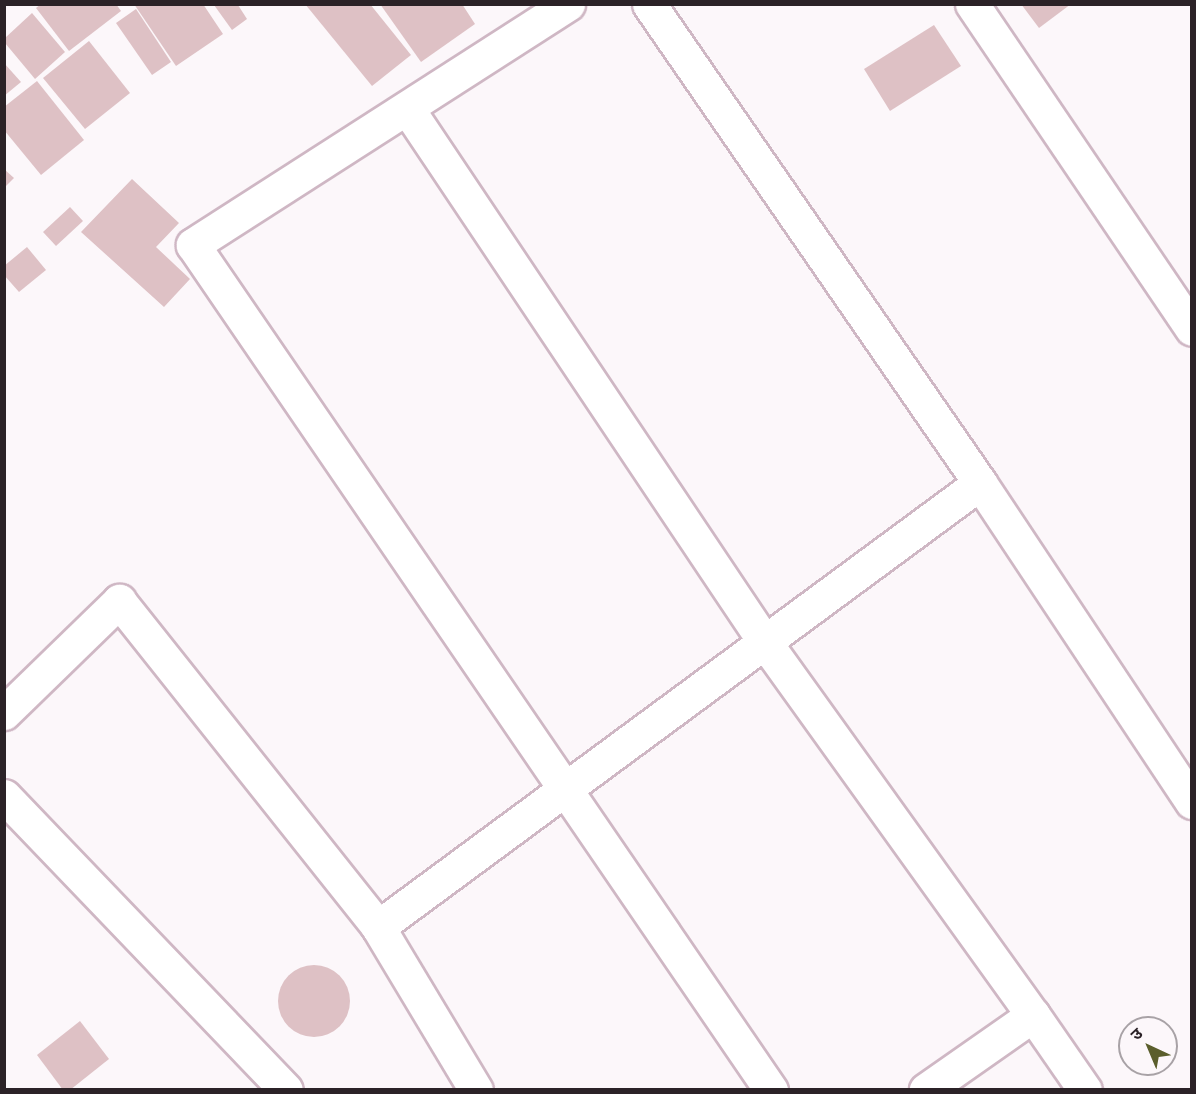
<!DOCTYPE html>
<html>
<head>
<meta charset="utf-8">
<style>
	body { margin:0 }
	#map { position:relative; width:1196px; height:1094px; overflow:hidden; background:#fcf7fa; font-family:Karla,"Noto Sans Devanagari",sans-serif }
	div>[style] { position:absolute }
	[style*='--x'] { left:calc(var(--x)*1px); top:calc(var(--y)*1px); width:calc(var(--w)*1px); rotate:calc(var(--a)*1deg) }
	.building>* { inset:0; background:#dec1c5 }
	.round { border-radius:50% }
	.roads { filter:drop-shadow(2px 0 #cfb7c4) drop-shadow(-2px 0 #cfb7c4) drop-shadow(0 2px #cfb7c4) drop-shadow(0 -2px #cfb7c4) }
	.minor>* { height:33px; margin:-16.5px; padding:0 16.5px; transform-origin:16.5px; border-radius:16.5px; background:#fff }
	span { translate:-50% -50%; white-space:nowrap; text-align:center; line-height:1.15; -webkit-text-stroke:5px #fcf7fa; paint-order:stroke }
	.frame { position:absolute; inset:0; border:6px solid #2b2227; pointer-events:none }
	.north { position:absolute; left:1118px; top:1016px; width:60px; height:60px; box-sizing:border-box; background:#fcf7fa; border:2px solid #a8a2a6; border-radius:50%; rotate:316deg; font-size:16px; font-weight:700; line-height:24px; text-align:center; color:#2b2227 }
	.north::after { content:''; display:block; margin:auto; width:21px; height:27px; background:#5b5e2c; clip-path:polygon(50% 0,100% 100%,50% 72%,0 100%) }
</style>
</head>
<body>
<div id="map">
	<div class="building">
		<i style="clip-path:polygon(41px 4px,116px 4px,121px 11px,69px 51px,36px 8px)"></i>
		<i style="clip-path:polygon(134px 4px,203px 4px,223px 34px,176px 66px)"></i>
		<i style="clip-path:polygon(305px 4px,370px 4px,411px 55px,372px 86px)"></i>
		<i style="clip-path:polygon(380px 4px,462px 4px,475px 24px,421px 62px)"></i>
		<i style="clip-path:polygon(1021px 4px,1071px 4px,1039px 28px)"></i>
		<i style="clip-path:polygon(214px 5px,238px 5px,247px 19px,232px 30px)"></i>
		<i style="clip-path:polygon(136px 9px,171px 62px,152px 75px,116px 23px)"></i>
		<i style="clip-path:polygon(32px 13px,65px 52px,35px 79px,5px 43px,5px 38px)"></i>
		<i style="clip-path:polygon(934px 25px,961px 66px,890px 111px,864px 69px)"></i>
		<i style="clip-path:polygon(89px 41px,130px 93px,85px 129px,43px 78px)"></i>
		<i style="clip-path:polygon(4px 63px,21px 82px,4px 96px)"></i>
		<i style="clip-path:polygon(37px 81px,84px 140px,41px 175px,4px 130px,4px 107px)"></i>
		<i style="clip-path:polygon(4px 169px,14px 178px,4px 188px)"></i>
		<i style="clip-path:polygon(132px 179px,179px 223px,156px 247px,190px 279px,164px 307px,81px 232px)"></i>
		<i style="clip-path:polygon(70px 207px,83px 221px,56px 246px,43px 232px)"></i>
		<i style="clip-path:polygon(27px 247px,46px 270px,19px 292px,4px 275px,4px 266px)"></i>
		<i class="round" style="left:278px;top:965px;width:72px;height:72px"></i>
		<i style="clip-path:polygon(80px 1021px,109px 1059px,70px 1090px,63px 1090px,37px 1055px)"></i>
	</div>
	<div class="roads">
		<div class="minor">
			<i style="--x:568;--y:4;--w:446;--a:147.3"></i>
			<i style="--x:193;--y:245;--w:1024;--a:55.63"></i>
			<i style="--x:972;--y:4;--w:392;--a:55.9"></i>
			<i style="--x:407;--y:108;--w:642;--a:56.19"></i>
			<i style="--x:764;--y:641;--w:461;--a:54.3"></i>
			<i style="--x:1033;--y:1015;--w:131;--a:145"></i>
			<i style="--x:980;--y:483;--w:383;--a:56.4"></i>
			<i style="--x:4;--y:713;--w:161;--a:-44.2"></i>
			<i style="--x:119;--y:601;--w:416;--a:51.5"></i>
			<i style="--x:378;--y:927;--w:190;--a:59"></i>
			<i style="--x:4;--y:796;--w:407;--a:46.2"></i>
			<i style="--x:378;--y:927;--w:748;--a:-36.41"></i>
			<i style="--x:980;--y:483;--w:582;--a:-124.65"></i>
			<i style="--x:1033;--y:1015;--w:91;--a:55.3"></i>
		</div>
	</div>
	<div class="frame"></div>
	<div class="north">उ</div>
</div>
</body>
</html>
